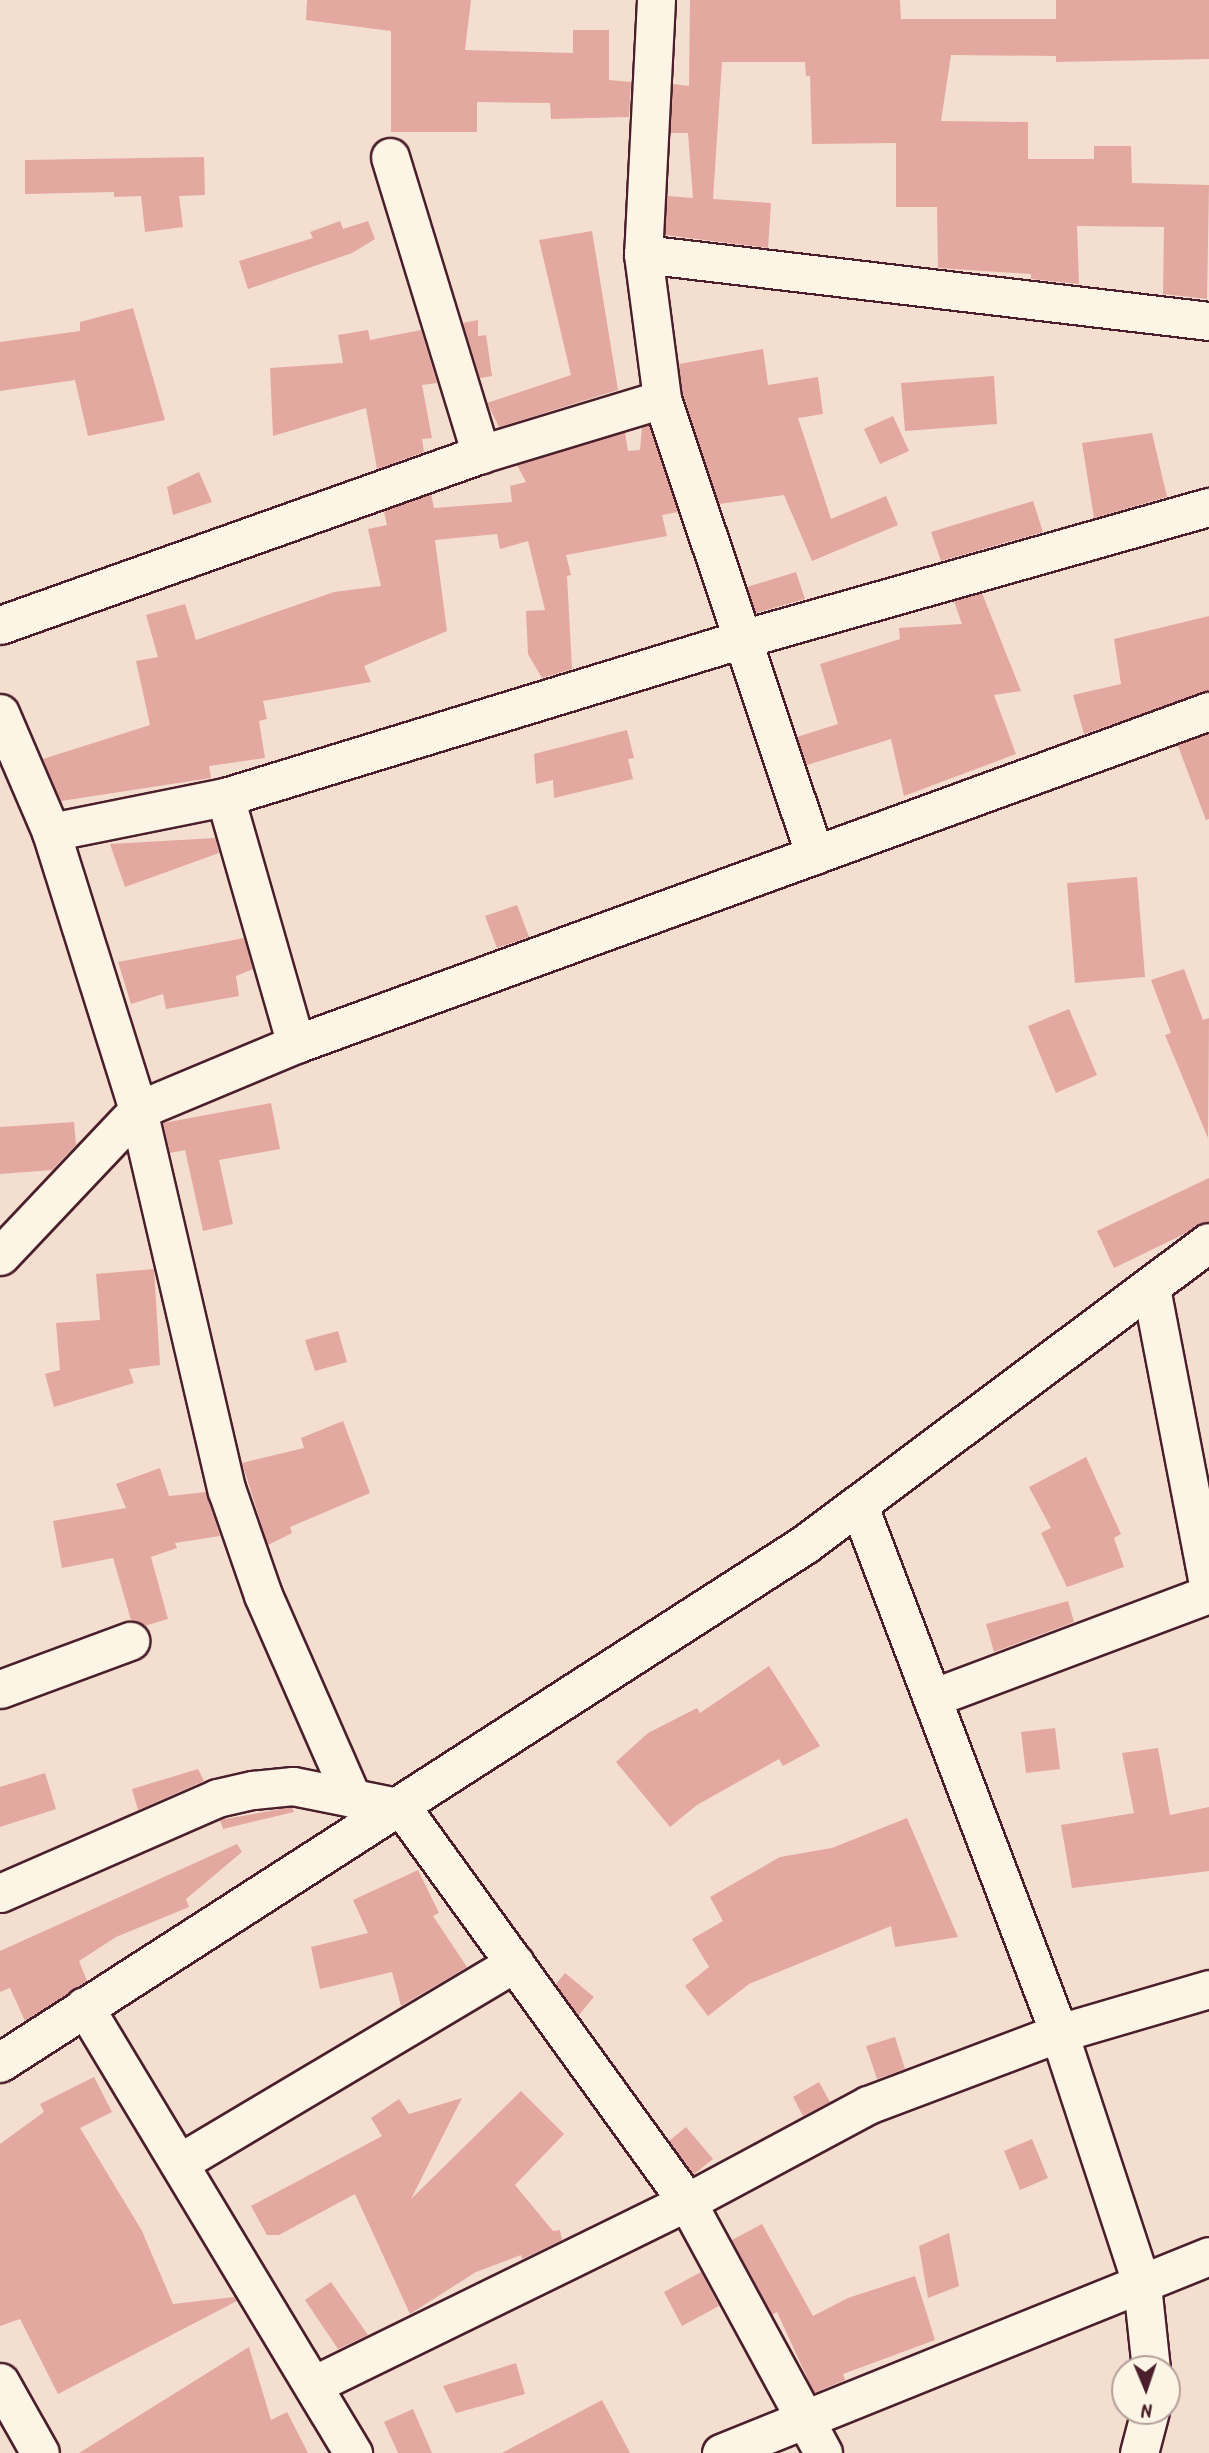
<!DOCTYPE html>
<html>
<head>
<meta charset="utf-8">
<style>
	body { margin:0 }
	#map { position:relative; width:1209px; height:2453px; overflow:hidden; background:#f4ded0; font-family:Kalam,sans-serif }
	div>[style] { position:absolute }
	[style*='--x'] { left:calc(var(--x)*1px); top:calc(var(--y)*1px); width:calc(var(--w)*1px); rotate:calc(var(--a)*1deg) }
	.building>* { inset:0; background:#e3a9a0 }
	.roads { filter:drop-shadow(2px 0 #4a1f2b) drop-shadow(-2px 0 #4a1f2b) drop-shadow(0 2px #4a1f2b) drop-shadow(0 -2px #4a1f2b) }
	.minor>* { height:37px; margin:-18.5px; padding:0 18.5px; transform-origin:18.5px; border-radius:18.5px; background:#fcf5e5 }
	.tertiary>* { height:38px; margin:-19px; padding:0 19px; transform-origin:19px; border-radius:19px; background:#fcf5e5 }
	span { translate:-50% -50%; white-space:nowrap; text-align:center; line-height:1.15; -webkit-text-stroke:7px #fcf5e5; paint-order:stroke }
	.north { position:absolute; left:1111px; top:2355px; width:70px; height:70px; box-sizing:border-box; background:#fcf5e5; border:2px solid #b59f9b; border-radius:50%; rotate:178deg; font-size:19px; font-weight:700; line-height:28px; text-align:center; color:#4a1f2b }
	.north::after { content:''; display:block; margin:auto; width:24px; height:32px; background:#4a1f2b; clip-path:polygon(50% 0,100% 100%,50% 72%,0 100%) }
</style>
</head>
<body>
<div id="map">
	<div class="building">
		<i style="clip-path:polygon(307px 0,471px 0,465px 50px,573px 53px,573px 30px,609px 30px,609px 80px,631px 82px,629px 117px,551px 119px,550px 103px,477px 102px,477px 132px,391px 132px,391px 31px,306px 20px)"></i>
		<i style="clip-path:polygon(690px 0,900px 0,901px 19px,1056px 19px,1056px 0,1209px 0,1209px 59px,1056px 62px,1056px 56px,951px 55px,941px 121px,1028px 122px,1028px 159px,1094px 159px,1094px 146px,1131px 146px,1132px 183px,1209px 185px,1207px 299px,1163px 294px,1164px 227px,1077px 226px,1079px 284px,1031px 279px,1031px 274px,938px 268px,937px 207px,896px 207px,896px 143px,812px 144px,810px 76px,806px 76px,805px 62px,722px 62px,713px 199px,771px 203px,768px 248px,665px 235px,667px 196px,693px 198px,688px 133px,670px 133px,673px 84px,689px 86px)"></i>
		<i style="clip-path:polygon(204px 157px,205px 195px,179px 196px,183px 227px,145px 232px,141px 196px,114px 197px,114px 192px,25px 194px,25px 160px)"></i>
		<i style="clip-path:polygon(340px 221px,343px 229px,368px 221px,375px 239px,352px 253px,248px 289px,239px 261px,313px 238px,310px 232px)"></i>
		<i style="clip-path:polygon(592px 231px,618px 390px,499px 427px,487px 403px,571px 375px,539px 240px)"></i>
		<i style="clip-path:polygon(133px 308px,165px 420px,88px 436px,75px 380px,0 391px,0 342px,80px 331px,80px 322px)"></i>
		<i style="clip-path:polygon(478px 320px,478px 336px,486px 335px,492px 376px,480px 378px,463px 323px)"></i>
		<i style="clip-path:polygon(368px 330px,370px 340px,421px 330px,437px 383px,422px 385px,432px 438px,422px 439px,424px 452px,377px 469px,366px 408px,273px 436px,270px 368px,343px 363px,338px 335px)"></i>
		<i style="clip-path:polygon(763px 349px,768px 385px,818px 377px,823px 414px,798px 418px,831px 519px,886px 496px,898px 525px,812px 561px,784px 495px,719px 504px,683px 394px,679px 364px)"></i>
		<i style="clip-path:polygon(994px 376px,997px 424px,905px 431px,901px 383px)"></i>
		<i style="clip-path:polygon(893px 416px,909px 451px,880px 464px,864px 429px)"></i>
		<i style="clip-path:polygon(649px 425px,678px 512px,662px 515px,667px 536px,566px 555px,571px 575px,567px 576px,572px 669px,542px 678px,528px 654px,526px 611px,545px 610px,528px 541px,500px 549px,497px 534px,435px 540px,447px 631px,364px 666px,371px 682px,263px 701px,267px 719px,259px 721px,265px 758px,209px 766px,211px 778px,61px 801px,43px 759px,150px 725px,136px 661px,158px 657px,146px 615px,185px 604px,196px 640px,334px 592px,381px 586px,368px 529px,387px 525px,384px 511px,431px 494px,434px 508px,512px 502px,510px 486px,526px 482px,517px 465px,625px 432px,628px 451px,640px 450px,642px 427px)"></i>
		<i style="clip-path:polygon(1152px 433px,1167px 497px,1094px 518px,1082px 443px)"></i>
		<i style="clip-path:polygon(199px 472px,212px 502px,173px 515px,167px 487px)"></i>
		<i style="clip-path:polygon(1033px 501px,1043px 532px,941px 561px,931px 532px)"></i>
		<i style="clip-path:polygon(796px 572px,805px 599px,756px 613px,747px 587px)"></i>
		<i style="clip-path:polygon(982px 593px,1021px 691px,994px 695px,1016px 754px,904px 796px,891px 739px,807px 765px,797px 737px,838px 724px,820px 664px,900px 639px,899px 628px,962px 624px,954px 601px)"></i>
		<i style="clip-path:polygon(1209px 616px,1209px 691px,1084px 734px,1073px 695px,1121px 684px,1114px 639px)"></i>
		<i style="clip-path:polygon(627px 730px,634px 758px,628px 759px,633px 779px,554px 798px,553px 780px,536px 784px,534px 754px)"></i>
		<i style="clip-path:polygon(1209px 733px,1209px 819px,1206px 820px,1178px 746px,1170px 748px)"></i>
		<i style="clip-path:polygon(215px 838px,219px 853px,125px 887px,110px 844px)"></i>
		<i style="clip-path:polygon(1137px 877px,1145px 977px,1075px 983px,1067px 883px)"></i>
		<i style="clip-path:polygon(517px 905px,529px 937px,497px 948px,485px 916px)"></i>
		<i style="clip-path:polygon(244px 938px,253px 969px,236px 976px,239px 996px,166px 1009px,163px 994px,131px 1004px,118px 962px)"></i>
		<i style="clip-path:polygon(1184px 969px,1203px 1020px,1209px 1018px,1208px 1138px,1165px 1035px,1171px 1033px,1151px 980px)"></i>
		<i style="clip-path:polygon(1069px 1009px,1097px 1075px,1056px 1093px,1028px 1026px)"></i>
		<i style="clip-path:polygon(271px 1103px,280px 1149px,219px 1160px,233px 1224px,203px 1231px,185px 1150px,170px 1153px,163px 1123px)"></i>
		<i style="clip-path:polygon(74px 1122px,76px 1145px,52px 1170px,0 1174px,0 1127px)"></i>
		<i style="clip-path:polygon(1209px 1178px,1209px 1222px,1114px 1268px,1097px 1231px)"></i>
		<i style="clip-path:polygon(154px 1269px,160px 1365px,129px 1369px,134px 1383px,54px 1407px,45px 1374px,60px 1370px,56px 1323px,100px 1320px,96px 1274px)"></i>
		<i style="clip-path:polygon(338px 1331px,347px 1362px,315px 1371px,305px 1340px)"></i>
		<i style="clip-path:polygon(343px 1421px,370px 1493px,290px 1527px,292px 1533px,268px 1545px,242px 1463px,304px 1448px,301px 1438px)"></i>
		<i style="clip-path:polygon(1086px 1457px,1121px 1534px,1114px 1538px,1124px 1567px,1067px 1587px,1041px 1533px,1051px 1528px,1029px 1487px)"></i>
		<i style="clip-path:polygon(160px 1468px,169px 1496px,206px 1492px,220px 1536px,175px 1543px,177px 1548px,151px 1557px,168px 1619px,144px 1626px,131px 1620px,113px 1558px,62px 1568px,53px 1521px,126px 1508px,116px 1484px)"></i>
		<i style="clip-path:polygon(1068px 1601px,1074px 1622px,994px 1652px,986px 1624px)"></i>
		<i style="clip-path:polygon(769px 1666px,820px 1746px,783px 1766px,779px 1759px,697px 1805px,670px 1827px,616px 1762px,648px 1733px,697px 1708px,700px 1713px)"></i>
		<i style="clip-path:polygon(1055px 1728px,1060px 1769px,1026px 1773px,1021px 1732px)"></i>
		<i style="clip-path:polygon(1158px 1748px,1170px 1815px,1209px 1807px,1209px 1871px,1072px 1888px,1061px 1825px,1134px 1813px,1122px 1753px)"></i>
		<i style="clip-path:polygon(198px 1769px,204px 1781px,138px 1810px,132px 1789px)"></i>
		<i style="clip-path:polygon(45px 1773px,56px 1809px,0 1827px,0 1787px)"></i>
		<i style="clip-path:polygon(292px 1807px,294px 1812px,223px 1829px,220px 1820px)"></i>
		<i style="clip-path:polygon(907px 1818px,958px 1937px,895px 1947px,891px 1926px,749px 1984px,708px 2016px,685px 1986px,709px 1967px,692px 1939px,723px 1921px,710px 1897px,780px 1857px,832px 1848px)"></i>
		<i style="clip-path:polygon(237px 1844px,242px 1852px,186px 1899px,189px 1907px,116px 1937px,79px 1961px,87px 1981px,25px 2021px,10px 1988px,0 1992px,0 1951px)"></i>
		<i style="clip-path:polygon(418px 1870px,439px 1913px,433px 1916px,467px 1967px,401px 2006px,392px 1972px,320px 1989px,311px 1947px,368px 1933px,353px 1900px)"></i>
		<i style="clip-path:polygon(565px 1973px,594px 1997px,578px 2016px,556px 1984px)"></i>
		<i style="clip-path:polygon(895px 2037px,905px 2069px,877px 2079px,866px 2046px)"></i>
		<i style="clip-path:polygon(94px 2077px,112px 2112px,80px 2128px,142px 2231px,173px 2304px,234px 2297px,237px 2301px,58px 2394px,20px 2319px,0 2326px,0 2144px,44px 2112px,40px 2104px)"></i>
		<i style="clip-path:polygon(819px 2082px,830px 2102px,803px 2116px,793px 2097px)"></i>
		<i style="clip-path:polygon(521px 2091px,564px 2134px,515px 2185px,553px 2231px,560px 2230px,562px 2240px,522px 2259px,521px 2255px,476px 2272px,410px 2314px,355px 2194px,279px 2235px,267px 2235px,251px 2206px,382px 2136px,371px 2118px,399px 2099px,409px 2114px,462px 2098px,411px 2199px)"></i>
		<i style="clip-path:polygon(686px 2127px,713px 2159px,693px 2175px,669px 2141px)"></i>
		<i style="clip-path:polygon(1032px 2139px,1048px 2178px,1020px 2190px,1004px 2151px)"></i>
		<i style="clip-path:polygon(762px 2224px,813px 2316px,848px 2298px,915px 2276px,935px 2340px,843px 2374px,845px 2380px,814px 2393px,777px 2312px,772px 2315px,732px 2240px)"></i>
		<i style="clip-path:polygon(949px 2233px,959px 2286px,928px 2298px,919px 2246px)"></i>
		<i style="clip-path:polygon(701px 2272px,719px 2306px,682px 2326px,664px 2292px)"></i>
		<i style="clip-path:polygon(331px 2282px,368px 2335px,338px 2349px,305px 2300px)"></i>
		<i style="clip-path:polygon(249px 2347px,271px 2420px,287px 2412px,308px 2453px,79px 2453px)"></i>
		<i style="clip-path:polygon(516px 2363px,525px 2394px,456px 2413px,443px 2386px)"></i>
		<i style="clip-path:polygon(602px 2400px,630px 2453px,502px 2453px)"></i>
		<i style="clip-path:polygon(413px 2409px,432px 2453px,398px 2453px,384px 2422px)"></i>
	</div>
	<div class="roads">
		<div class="minor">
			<i style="--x:656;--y:0;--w:254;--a:92.9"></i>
			<i style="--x:643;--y:254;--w:146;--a:82.5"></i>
			<i style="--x:662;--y:399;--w:481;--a:71.5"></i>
			<i style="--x:390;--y:157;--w:311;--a:73"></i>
			<i style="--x:643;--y:254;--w:570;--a:6.75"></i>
			<i style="--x:0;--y:625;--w:510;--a:-19.57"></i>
			<i style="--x:481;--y:454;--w:189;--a:-16.9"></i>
			<i style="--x:0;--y:713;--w:129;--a:66.8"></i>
			<i style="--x:51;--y:832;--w:291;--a:72.6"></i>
			<i style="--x:138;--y:1110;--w:391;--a:76.9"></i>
			<i style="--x:227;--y:1491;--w:110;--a:70.9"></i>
			<i style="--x:263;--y:1595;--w:222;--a:66.3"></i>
			<i style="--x:225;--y:797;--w:257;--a:74"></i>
			<i style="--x:51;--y:832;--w:177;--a:-11.4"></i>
			<i style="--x:225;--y:797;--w:541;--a:-16.99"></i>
			<i style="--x:742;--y:639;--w:485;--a:-15.8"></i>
			<i style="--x:0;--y:1256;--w:201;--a:-46.6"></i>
			<i style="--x:138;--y:1110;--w:171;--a:-22.7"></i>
			<i style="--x:296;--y:1044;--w:972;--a:-20.04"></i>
			<i style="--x:1151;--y:1288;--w:306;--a:79.1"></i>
			<i style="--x:859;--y:1506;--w:564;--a:69.22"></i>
			<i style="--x:1059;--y:2033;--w:265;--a:71.8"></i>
			<i style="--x:1142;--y:2285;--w:84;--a:83.9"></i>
			<i style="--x:0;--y:1689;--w:139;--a:-20.3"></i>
			<i style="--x:932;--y:1698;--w:296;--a:-20.6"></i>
			<i style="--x:0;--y:1893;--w:237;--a:-23.6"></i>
			<i style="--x:217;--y:1798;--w:37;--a:-13"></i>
			<i style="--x:253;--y:1790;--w:40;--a:-5.7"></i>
			<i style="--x:293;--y:1786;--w:111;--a:11.4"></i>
			<i style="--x:402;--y:1808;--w:486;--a:54.1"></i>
			<i style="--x:687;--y:2202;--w:285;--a:61.5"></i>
			<i style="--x:84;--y:2006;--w:522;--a:58.96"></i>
			<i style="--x:179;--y:2163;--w:391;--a:-30.8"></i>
			<i style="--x:0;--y:2382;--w:81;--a:60.6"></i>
			<i style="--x:313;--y:2385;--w:416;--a:-26.1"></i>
			<i style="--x:687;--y:2202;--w:205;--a:-28.2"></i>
			<i style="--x:868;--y:2105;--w:204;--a:-20.7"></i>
			<i style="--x:1059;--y:2033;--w:156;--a:-16.3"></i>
			<i style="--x:721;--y:2453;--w:526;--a:-21.98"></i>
			<i style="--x:1139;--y:2453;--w:43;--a:-75.3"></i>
		</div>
		<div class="tertiary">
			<i style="--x:0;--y:2063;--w:957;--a:-32.76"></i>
			<i style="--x:805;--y:1545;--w:504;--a:-36.78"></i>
		</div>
	</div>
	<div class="north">N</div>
</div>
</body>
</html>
